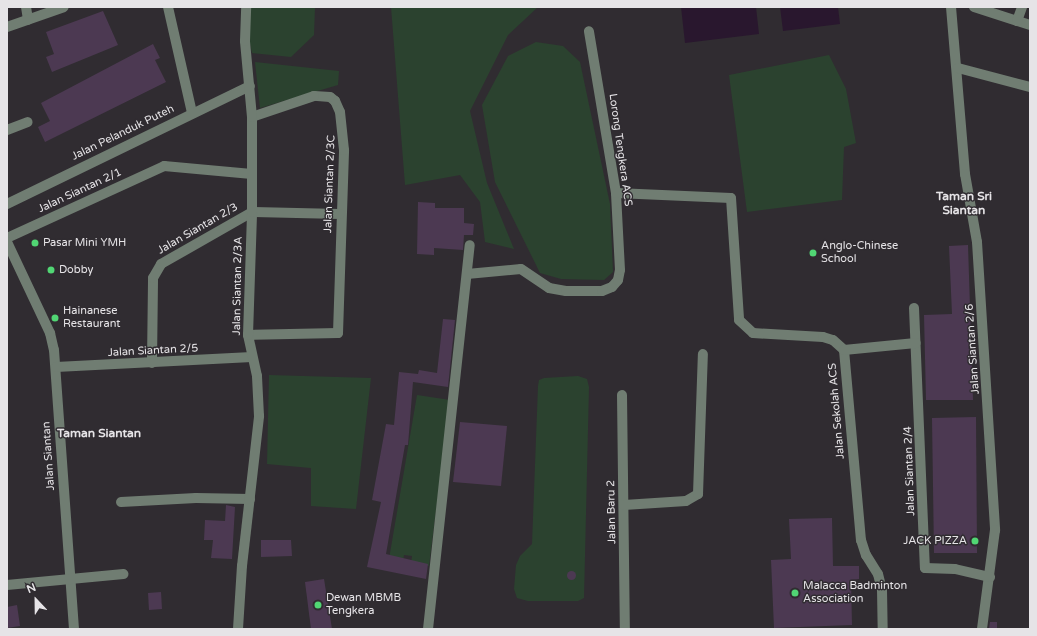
<!DOCTYPE html>
<html>
<head>
<meta charset="utf-8">
<style>
	body { margin:0 }
	#map { position:relative; width:1037px; height:636px; overflow:hidden; background:#302c31; font-family:"Varela Round",sans-serif }
	div>[style] { position:absolute }
	[style*='--x'] { left:calc(var(--x)*1px); top:calc(var(--y)*1px); width:calc(var(--w)*1px); rotate:calc(var(--a)*1deg) }
	.green>* { inset:0; background:#2b422f }
	.water>* { inset:0; background:#29172e }
	.building>* { inset:0; background:#4c3952 }
	.round { border-radius:50% }
	.minor>* { height:10px; margin:-5px; padding:0 5px; transform-origin:5px; border-radius:5px; background:#707d72 }
	.dots>* { width:11px; height:11px; translate:-50% -50%; box-sizing:border-box; border:2px solid #302c31; border-radius:50% }
	span { translate:-50% -50%; white-space:nowrap; text-align:center; line-height:1.15; -webkit-text-stroke:3px #302c31; paint-order:stroke }
	.street-label { font-size:11px; color:#e6e4e7 }
	.poi-label { font-size:11px; color:#e6e4e7 }
	.left { translate:0 -50%; text-align:left }
	.right { translate:-100% -50%; text-align:right }
	.neighbourhood-label { font-size:12px; color:#e6e4e7; font-weight:700 }
	.frame { position:absolute; inset:0; border:8px solid #e6e4e7; pointer-events:none }
	.north { position:absolute; left:16px; top:580px; width:40px; height:40px; -webkit-text-stroke:3px #302c31; paint-order:stroke; rotate:338deg; font-size:11px; font-weight:700; line-height:16px; text-align:center; color:#e6e4e7 }
	.north::after { content:''; display:block; margin:auto; width:14px; height:18px; background:#e6e4e7; clip-path:polygon(50% 0,100% 100%,50% 72%,0 100%) }
</style>
</head>
<body>
<div id="map">
	<div class="green">
		<i style="clip-path:polygon(251px 7px,315px 7px,314px 35px,291px 57px,252px 53px,248px 35px)"></i>
		<i style="clip-path:polygon(391px 7px,538px 7px,508px 35px,470px 111px,487px 183px,514px 249px,485px 242px,480px 202px,460px 175px,405px 185px)"></i>
		<i style="clip-path:polygon(536px 42px,563px 46px,580px 62px,610px 204px,613px 272px,604px 280px,561px 279px,540px 273px,495px 182px,482px 105px,508px 56px)"></i>
		<i style="clip-path:polygon(829px 55px,846px 89px,856px 143px,844px 147px,842px 200px,747px 212px,729px 75px)"></i>
		<i style="clip-path:polygon(255px 62px,339px 71px,338px 85px,260px 108px)"></i>
		<i style="clip-path:polygon(269px 375px,371px 378px,356px 509px,311px 506px,311px 468px,267px 464px)"></i>
		<i style="clip-path:polygon(578px 376px,587px 379px,589px 387px,584px 598px,578px 601px,528px 601px,517px 598px,514px 589px,516px 565px,520px 556px,532px 544px,538px 386px,539px 380px,544px 378px)"></i>
		<i style="clip-path:polygon(417px 395px,450px 400px,429px 566px,411px 563px,412px 556px,404px 555px,403px 562px,389px 559px)"></i>
	</div>
	<div class="water">
		<i style="clip-path:polygon(681px 7px,756px 7px,759px 34px,685px 43px)"></i>
		<i style="clip-path:polygon(780px 7px,838px 7px,840px 24px,783px 31px)"></i>
	</div>
	<div class="building">
		<i style="clip-path:polygon(103px 11px,118px 45px,52px 72px,46px 57px,54px 54px,46px 32px)"></i>
		<i style="clip-path:polygon(153px 44px,160px 58px,155px 60px,166px 82px,45px 142px,38px 127px,50px 121px,41px 103px)"></i>
		<i style="clip-path:polygon(418px 202px,435px 203px,435px 208px,464px 208px,464px 223px,474px 224px,473px 235px,464px 235px,463px 250px,434px 248px,434px 255px,417px 254px)"></i>
		<i style="clip-path:polygon(968px 245px,973px 400px,926px 400px,924px 315px,952px 314px,949px 246px)"></i>
		<i style="clip-path:polygon(443px 319px,455px 320px,448px 387px,413px 382px,408px 445px,405px 445px,386px 554px,428px 564px,426px 579px,367px 567px,381px 502px,372px 500px,386px 424px,394px 425px,399px 372px,418px 374px,419px 370px,437px 373px)"></i>
		<i style="clip-path:polygon(976px 417px,977px 553px,934px 553px,932px 418px)"></i>
		<i style="clip-path:polygon(460px 422px,507px 426px,501px 486px,453px 482px)"></i>
		<i style="clip-path:polygon(226px 505px,235px 507px,232px 559px,211px 558px,213px 540px,204px 540px,205px 520px,225px 521px)"></i>
		<i style="clip-path:polygon(832px 518px,833px 566px,859px 566px,859px 579px,851px 580px,852px 625px,774px 628px,771px 560px,791px 559px,789px 519px)"></i>
		<i style="clip-path:polygon(261px 540px,291px 540px,292px 556px,261px 557px)"></i>
		<i class="round" style="left:566.5px;top:570.5px;width:9px;height:9px"></i>
		<i style="clip-path:polygon(324px 579px,332px 629px,311px 629px,305px 582px)"></i>
		<i style="clip-path:polygon(161px 592px,162px 609px,149px 610px,148px 593px)"></i>
		<i style="clip-path:polygon(17px 605px,20px 626px,7px 628px,7px 607px)"></i>
		<i style="clip-path:polygon(990px 622px,997px 622px,997px 629px,989px 629px)"></i>
	</div>
	<div class="minor">
		<i style="--x:26;--y:7;--w:13;--a:81"></i>
		<i style="--x:168;--y:7;--w:109;--a:77.2"></i>
		<i style="--x:951;--y:7;--w:168;--a:85.2"></i>
		<i style="--x:965;--y:174;--w:69;--a:80"></i>
		<i style="--x:977;--y:242;--w:289;--a:86.4"></i>
		<i style="--x:995;--y:530;--w:100;--a:97.5"></i>
		<i style="--x:974;--y:7;--w:59;--a:17.8"></i>
		<i style="--x:1017;--y:21;--w:15;--a:-70"></i>
		<i style="--x:7;--y:27;--w:60;--a:-19.3"></i>
		<i style="--x:958;--y:68;--w:74;--a:14.8"></i>
		<i style="--x:7;--y:130;--w:22;--a:-21"></i>
		<i style="--x:616;--y:193;--w:115;--a:2.5"></i>
		<i style="--x:731;--y:198;--w:122;--a:86.2"></i>
		<i style="--x:739;--y:320;--w:19;--a:43"></i>
		<i style="--x:753;--y:333;--w:70;--a:3.3"></i>
		<i style="--x:823;--y:337;--w:10;--a:17"></i>
		<i style="--x:833;--y:340;--w:15;--a:42"></i>
		<i style="--x:844;--y:350;--w:191;--a:84.9"></i>
		<i style="--x:861;--y:540;--w:16;--a:72"></i>
		<i style="--x:866;--y:555;--w:22;--a:58"></i>
		<i style="--x:878;--y:574;--w:16;--a:76"></i>
		<i style="--x:882;--y:590;--w:39;--a:89"></i>
		<i style="--x:7;--y:204;--w:270;--a:-25.9"></i>
		<i style="--x:7;--y:238;--w:173;--a:-24.6"></i>
		<i style="--x:164;--y:166;--w:88;--a:5.2"></i>
		<i style="--x:7;--y:242;--w:101;--a:64.7"></i>
		<i style="--x:50;--y:333;--w:17;--a:77"></i>
		<i style="--x:54;--y:350;--w:280;--a:85.9"></i>
		<i style="--x:467;--y:274;--w:54;--a:-5.3"></i>
		<i style="--x:521;--y:269;--w:34;--a:34"></i>
		<i style="--x:549;--y:288;--w:17;--a:10"></i>
		<i style="--x:566;--y:291;--w:36;--a:0"></i>
		<i style="--x:602;--y:291;--w:11;--a:-22"></i>
		<i style="--x:612;--y:287;--w:9;--a:-49"></i>
		<i style="--x:618;--y:280;--w:10;--a:-79"></i>
		<i style="--x:620;--y:270;--w:77;--a:-93"></i>
		<i style="--x:616;--y:193;--w:164;--a:-99.5"></i>
		<i style="--x:914;--y:308;--w:260;--a:87.6"></i>
		<i style="--x:925;--y:568;--w:30;--a:2"></i>
		<i style="--x:955;--y:569;--w:36;--a:13"></i>
		<i style="--x:248;--y:335;--w:90;--a:-1.3"></i>
		<i style="--x:338;--y:333;--w:183;--a:-88.1"></i>
		<i style="--x:344;--y:150;--w:38;--a:-96"></i>
		<i style="--x:340;--y:112;--w:12;--a:-114"></i>
		<i style="--x:335;--y:101;--w:6;--a:-141"></i>
		<i style="--x:330;--y:97;--w:16;--a:-176"></i>
		<i style="--x:314;--y:96;--w:65;--a:161.3"></i>
		<i style="--x:844;--y:350;--w:72;--a:-5.6"></i>
		<i style="--x:152;--y:363;--w:85;--a:-89.3"></i>
		<i style="--x:153;--y:278;--w:16;--a:-60"></i>
		<i style="--x:161;--y:264;--w:105;--a:-29.7"></i>
		<i style="--x:252;--y:212;--w:88;--a:1.3"></i>
		<i style="--x:56;--y:367;--w:196;--a:-2.9"></i>
		<i style="--x:622;--y:395;--w:234;--a:89.3"></i>
		<i style="--x:121;--y:502;--w:75;--a:-3.1"></i>
		<i style="--x:196;--y:498;--w:54;--a:1.1"></i>
		<i style="--x:624;--y:505;--w:62;--a:-3.7"></i>
		<i style="--x:686;--y:501;--w:14;--a:-30"></i>
		<i style="--x:698;--y:494;--w:140;--a:-88"></i>
		<i style="--x:7;--y:585;--w:117;--a:-5.4"></i>
		<i style="--x:238;--y:629;--w:63;--a:-86.4"></i>
		<i style="--x:242;--y:566;--w:151;--a:-83.5"></i>
		<i style="--x:259;--y:416;--w:40;--a:-92.9"></i>
		<i style="--x:257;--y:376;--w:42;--a:-102.4"></i>
		<i style="--x:248;--y:335;--w:123;--a:-88.1"></i>
		<i style="--x:252;--y:212;--w:95;--a:-90"></i>
		<i style="--x:252;--y:117;--w:76;--a:-95.3"></i>
		<i style="--x:245;--y:41;--w:34;--a:-88"></i>
		<i style="--x:428;--y:629;--w:386;--a:-83.8"></i>
	</div>
	<div class="dots">
		<i style="left:35px;top:243px;background:#51d674"></i>
		<i style="left:813px;top:253px;background:#51d674"></i>
		<i style="left:51px;top:270px;background:#51d674"></i>
		<i style="left:55px;top:318px;background:#51d674"></i>
		<i style="left:975px;top:541px;background:#51d674"></i>
		<i style="left:795px;top:593px;background:#51d674"></i>
		<i style="left:318px;top:605px;background:#51d674"></i>
	</div>
	<div class="street-label">
		<span style="left:123px;top:133px;rotate:-26deg">Jalan Pelanduk Puteh</span>
		<span style="left:620px;top:150px;rotate:82deg">Lorong Tengkera ACS</span>
		<span style="left:330px;top:184px;rotate:-88deg">Jalan Siantan 2/3C</span>
		<span style="left:80px;top:191px;rotate:-25deg">Jalan Siantan 2/1</span>
		<span style="left:198px;top:229px;rotate:-30deg">Jalan Siantan 2/3</span>
		<span style="left:238px;top:286px;rotate:-89deg">Jalan Siantan 2/3A</span>
		<span style="left:973px;top:349px;rotate:-94deg">Jalan Siantan 2/6</span>
		<span style="left:153px;top:351px;rotate:-3deg">Jalan Siantan 2/5</span>
		<span style="left:837px;top:411px;rotate:-95deg">Jalan Sekolah ACS</span>
		<span style="left:49px;top:456px;rotate:-94deg">Jalan Siantan</span>
		<span style="left:910px;top:471px;rotate:-92deg">Jalan Siantan 2/4</span>
		<span style="left:612px;top:512px;rotate:-91deg">Jalan Baru 2</span>
	</div>
	<div class="poi-label">
		<span class="left" style="left:43px;top:243px">Pasar Mini YMH</span>
		<span class="left" style="left:821px;top:253px">Anglo-Chinese<br>School</span>
		<span class="left" style="left:59px;top:270px">Dobby</span>
		<span class="left" style="left:63px;top:318px">Hainanese<br>Restaurant</span>
		<span class="right" style="left:967px;top:541px">JACK PIZZA</span>
		<span class="left" style="left:803px;top:593px">Malacca Badminton<br>Association</span>
		<span class="left" style="left:326px;top:605px">Dewan MBMB<br>Tengkera</span>
	</div>
	<div class="neighbourhood-label">
		<span style="left:964px;top:204px">Taman Sri<br>Siantan</span>
		<span style="left:99px;top:434px">Taman Siantan</span>
	</div>
	<div class="frame"></div>
	<div class="north">N</div>
</div>
</body>
</html>
